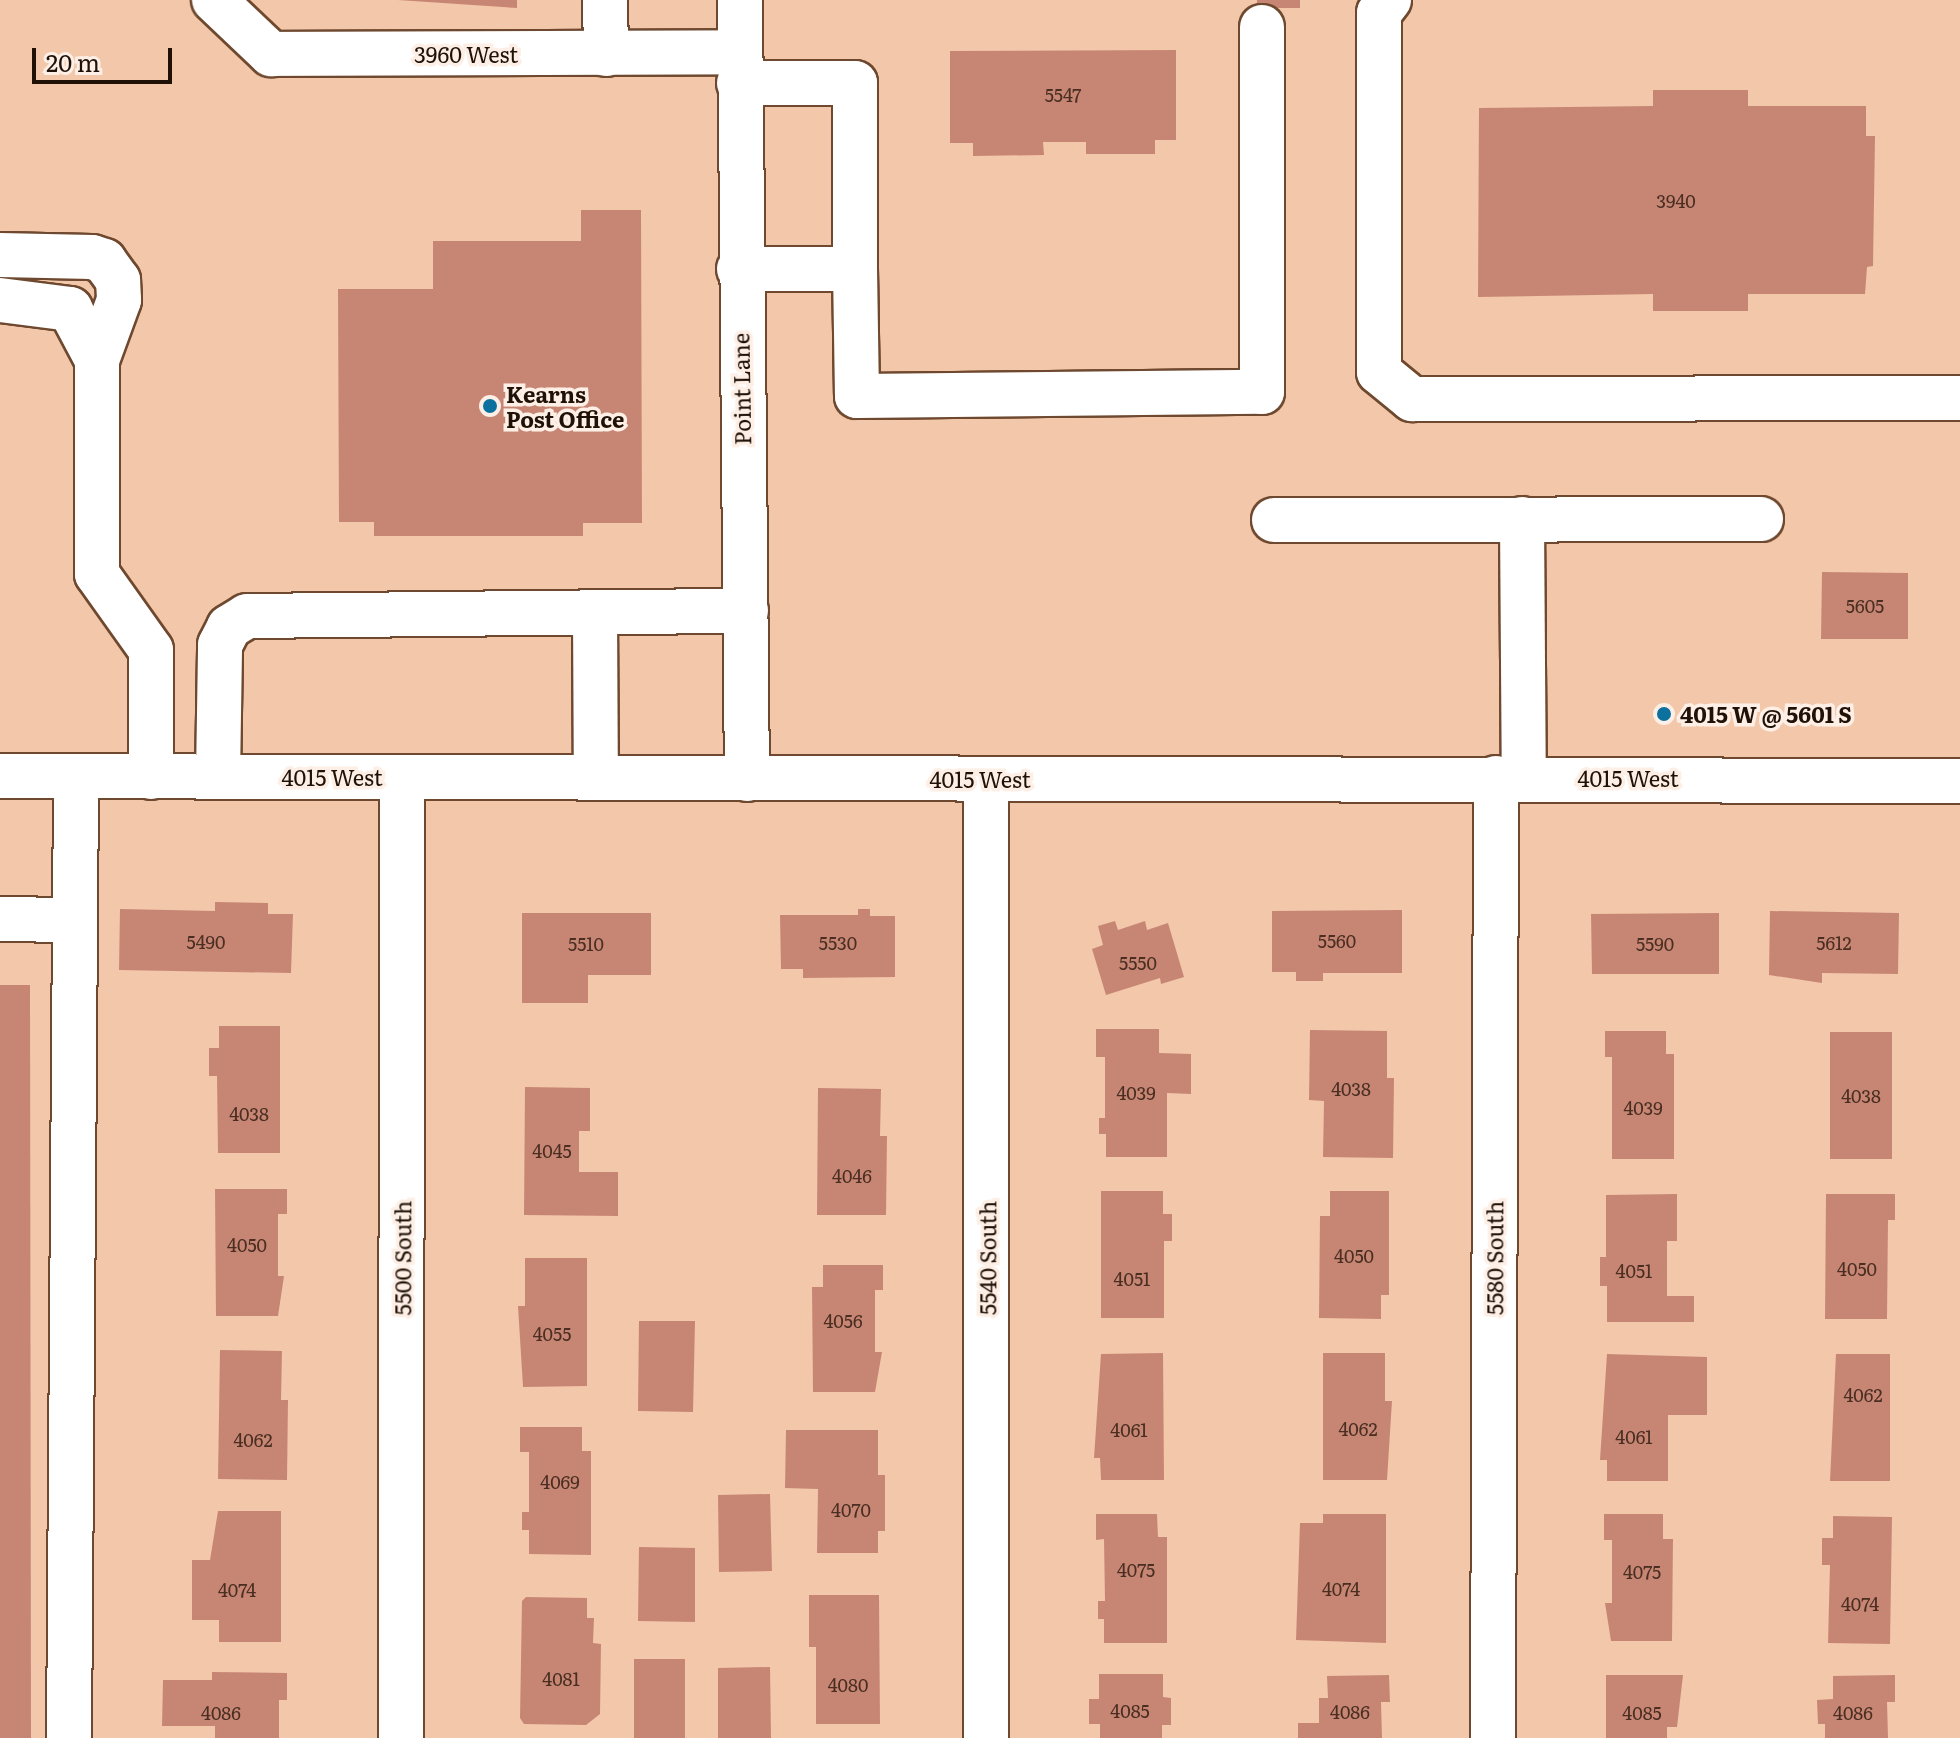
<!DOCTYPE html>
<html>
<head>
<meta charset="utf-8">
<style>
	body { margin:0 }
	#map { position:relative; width:1960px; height:1738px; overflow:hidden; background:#f3c7a9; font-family:Literata,serif }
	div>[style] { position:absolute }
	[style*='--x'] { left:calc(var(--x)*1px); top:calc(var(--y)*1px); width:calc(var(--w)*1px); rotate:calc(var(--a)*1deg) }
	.building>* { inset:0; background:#c78674 }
	.roads { filter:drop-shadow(2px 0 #6e492f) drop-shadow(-2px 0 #6e492f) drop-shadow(0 2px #6e492f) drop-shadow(0 -2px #6e492f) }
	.minor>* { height:44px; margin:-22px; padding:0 22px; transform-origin:22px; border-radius:22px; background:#fff }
	.dots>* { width:22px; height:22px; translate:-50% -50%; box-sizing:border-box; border:4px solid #fdefe6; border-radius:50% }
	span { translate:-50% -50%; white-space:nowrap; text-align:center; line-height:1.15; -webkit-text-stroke:7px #fdefe6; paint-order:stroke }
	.number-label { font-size:18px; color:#4a2e22 }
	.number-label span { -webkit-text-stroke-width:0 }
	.street-label { font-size:22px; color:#201106 }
	.poi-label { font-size:22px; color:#201106; font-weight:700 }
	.left { translate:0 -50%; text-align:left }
	.scale { position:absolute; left:32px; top:48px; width:140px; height:36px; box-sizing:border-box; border:4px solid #201106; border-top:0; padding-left:10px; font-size:24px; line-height:28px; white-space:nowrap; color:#201106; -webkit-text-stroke:6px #fdefe6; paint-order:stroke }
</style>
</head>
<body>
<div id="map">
	<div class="building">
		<i style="clip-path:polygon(398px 0,517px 0,517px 8px)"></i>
		<i style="clip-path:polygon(1257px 0,1300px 0,1300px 8px,1257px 8px)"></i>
		<i style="clip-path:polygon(1176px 50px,1176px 140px,1155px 140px,1155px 154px,1086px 154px,1086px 142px,1043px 142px,1044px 155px,973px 156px,973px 143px,950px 143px,950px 51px)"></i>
		<i style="clip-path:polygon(1653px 90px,1748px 90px,1748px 106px,1866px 106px,1866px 136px,1875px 136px,1873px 266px,1867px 267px,1865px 294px,1748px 294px,1748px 311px,1653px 311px,1653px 294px,1478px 297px,1479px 108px,1653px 106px)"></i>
		<i style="clip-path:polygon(581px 210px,641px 210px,642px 523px,583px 523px,583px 536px,374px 536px,374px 522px,339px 522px,338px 289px,433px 289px,433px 241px,581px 241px)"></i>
		<i style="clip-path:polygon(1822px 572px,1908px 573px,1908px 639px,1821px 639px)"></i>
		<i style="clip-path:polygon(215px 902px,268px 903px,268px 914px,293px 914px,291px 973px,119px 970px,120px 909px,215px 911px)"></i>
		<i style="clip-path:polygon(858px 909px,870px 909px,870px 916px,895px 916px,895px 977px,803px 978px,803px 969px,781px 969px,780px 915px,858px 915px)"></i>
		<i style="clip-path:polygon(1402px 910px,1402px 973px,1323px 973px,1323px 981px,1296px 981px,1296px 972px,1272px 972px,1272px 911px)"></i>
		<i style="clip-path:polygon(1770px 911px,1899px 913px,1898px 974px,1822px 973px,1822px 983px,1769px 975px)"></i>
		<i style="clip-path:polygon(522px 913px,651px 913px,651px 975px,588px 975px,588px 1003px,522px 1003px)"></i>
		<i style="clip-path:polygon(1719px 913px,1719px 974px,1592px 974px,1591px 914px)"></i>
		<i style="clip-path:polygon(1115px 921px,1118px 930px,1145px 921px,1147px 930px,1168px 923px,1184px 977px,1161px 984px,1160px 978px,1106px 995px,1092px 949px,1103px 945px,1098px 926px)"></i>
		<i style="clip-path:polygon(0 985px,30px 985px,31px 1738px,0 1738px)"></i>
		<i style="clip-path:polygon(219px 1026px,280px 1026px,280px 1153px,218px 1153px,217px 1076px,209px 1076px,209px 1048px,219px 1048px)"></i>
		<i style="clip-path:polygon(1096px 1029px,1159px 1029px,1159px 1053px,1191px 1054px,1191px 1094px,1167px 1093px,1167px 1157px,1106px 1157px,1106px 1134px,1099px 1134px,1099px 1118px,1105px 1118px,1105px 1057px,1096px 1057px)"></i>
		<i style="clip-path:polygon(1310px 1030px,1387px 1031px,1387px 1078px,1394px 1078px,1393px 1158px,1323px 1157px,1324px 1101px,1309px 1100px)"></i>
		<i style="clip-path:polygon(1605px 1031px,1666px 1031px,1666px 1054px,1674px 1054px,1674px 1159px,1612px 1159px,1612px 1057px,1605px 1057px)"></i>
		<i style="clip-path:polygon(1830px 1032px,1892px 1032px,1892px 1159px,1830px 1159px)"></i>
		<i style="clip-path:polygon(525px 1087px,590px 1088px,590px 1131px,579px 1131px,579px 1172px,618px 1172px,618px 1216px,524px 1215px)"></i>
		<i style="clip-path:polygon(818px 1088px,881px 1089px,880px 1136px,887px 1136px,886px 1215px,817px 1215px)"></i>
		<i style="clip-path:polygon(215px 1189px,287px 1189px,287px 1214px,278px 1214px,278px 1276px,284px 1276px,278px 1316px,216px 1316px)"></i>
		<i style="clip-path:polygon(1101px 1191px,1163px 1191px,1163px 1214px,1172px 1214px,1172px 1241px,1164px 1241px,1164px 1318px,1101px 1318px)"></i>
		<i style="clip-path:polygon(1330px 1191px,1389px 1191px,1389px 1295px,1381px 1295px,1381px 1319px,1319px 1318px,1320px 1216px,1330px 1216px)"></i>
		<i style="clip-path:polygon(1677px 1194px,1677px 1241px,1667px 1241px,1667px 1296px,1694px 1296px,1694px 1322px,1607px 1322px,1607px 1286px,1600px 1286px,1600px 1257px,1606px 1257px,1606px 1195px)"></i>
		<i style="clip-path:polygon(1826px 1194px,1895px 1194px,1895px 1220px,1888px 1220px,1887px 1319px,1825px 1319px)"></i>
		<i style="clip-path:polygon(525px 1258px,587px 1258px,587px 1386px,523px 1387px,518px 1306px,525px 1306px)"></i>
		<i style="clip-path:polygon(823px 1265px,883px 1265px,883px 1290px,875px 1290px,875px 1352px,882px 1352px,875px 1392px,813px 1392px,812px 1287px,823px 1287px)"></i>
		<i style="clip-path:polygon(639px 1321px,695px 1321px,693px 1412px,638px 1411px)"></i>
		<i style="clip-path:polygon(220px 1350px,282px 1351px,281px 1400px,288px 1400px,287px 1480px,218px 1479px)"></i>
		<i style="clip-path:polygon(1163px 1353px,1164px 1480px,1101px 1480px,1100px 1458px,1094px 1458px,1101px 1354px)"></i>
		<i style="clip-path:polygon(1323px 1353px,1385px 1353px,1385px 1401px,1392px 1401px,1387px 1480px,1323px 1480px)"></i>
		<i style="clip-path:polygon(1607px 1354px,1707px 1357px,1707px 1415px,1668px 1415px,1668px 1481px,1607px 1481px,1607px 1460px,1600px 1460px)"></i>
		<i style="clip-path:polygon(1836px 1354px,1890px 1354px,1890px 1481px,1830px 1481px)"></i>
		<i style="clip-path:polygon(520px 1427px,582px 1427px,582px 1451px,591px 1451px,591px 1555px,529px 1554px,529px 1530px,522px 1530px,522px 1512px,529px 1512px,529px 1452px,520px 1452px)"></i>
		<i style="clip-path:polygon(786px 1430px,878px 1430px,878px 1475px,885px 1475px,885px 1531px,878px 1531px,878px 1553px,817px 1553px,818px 1489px,785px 1488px)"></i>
		<i style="clip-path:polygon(770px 1494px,772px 1571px,719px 1572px,718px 1495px)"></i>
		<i style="clip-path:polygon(218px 1511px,281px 1511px,281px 1642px,219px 1642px,219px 1620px,192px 1620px,192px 1560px,210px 1560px)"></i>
		<i style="clip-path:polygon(1096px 1514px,1157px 1514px,1158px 1537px,1167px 1537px,1167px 1643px,1104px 1643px,1104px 1619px,1098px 1619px,1098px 1601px,1105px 1601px,1104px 1539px,1096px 1540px)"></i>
		<i style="clip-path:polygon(1323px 1514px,1386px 1514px,1386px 1643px,1296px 1640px,1300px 1523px,1323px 1523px)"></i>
		<i style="clip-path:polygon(1604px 1514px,1663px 1514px,1663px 1539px,1673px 1539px,1672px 1641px,1611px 1641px,1605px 1603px,1612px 1603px,1612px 1540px,1604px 1540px)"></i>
		<i style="clip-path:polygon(1833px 1516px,1892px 1517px,1890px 1644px,1828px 1643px,1830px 1565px,1822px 1565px,1822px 1538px,1833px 1538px)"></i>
		<i style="clip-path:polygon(639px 1547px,695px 1548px,695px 1622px,638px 1621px)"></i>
		<i style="clip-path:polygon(809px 1595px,879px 1595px,880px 1724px,816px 1724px,816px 1647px,809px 1647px)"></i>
		<i style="clip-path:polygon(526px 1597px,587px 1598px,587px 1618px,594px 1618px,593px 1643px,601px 1644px,600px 1714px,586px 1725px,524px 1724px,520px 1718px,522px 1601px)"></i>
		<i style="clip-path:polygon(634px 1659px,685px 1659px,685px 1738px,634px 1738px)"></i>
		<i style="clip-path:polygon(770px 1667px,771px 1738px,718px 1738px,718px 1668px)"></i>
		<i style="clip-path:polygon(212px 1672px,287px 1673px,287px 1700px,279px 1700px,279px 1738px,215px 1738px,215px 1726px,162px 1726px,163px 1680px,212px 1680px)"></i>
		<i style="clip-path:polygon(1099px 1674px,1163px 1674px,1163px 1697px,1171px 1698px,1171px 1725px,1162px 1725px,1162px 1738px,1100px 1738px,1100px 1724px,1089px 1724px,1089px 1699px,1099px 1699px)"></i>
		<i style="clip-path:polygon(1389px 1675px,1390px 1702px,1381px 1702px,1382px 1738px,1298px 1738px,1298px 1723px,1319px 1723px,1319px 1698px,1328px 1698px,1327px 1676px)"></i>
		<i style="clip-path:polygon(1606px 1675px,1683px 1675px,1677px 1727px,1667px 1727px,1667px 1738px,1606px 1738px)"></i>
		<i style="clip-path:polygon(1895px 1675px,1895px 1702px,1887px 1702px,1888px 1738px,1825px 1738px,1825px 1724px,1818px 1724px,1817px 1700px,1833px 1699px,1833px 1676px)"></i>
	</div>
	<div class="roads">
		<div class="minor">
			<i style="--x:214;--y:0;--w:79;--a:43.5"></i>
			<i style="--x:271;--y:54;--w:468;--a:-0.2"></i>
			<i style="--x:605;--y:0;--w:54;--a:88.9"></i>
			<i style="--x:740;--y:0;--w:779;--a:89.49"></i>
			<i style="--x:1389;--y:0;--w:16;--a:128"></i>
			<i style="--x:1379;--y:13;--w:359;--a:90"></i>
			<i style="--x:1379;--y:372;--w:43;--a:39.3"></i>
			<i style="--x:1412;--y:399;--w:548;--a:-0.1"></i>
			<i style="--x:0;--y:255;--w:92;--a:1.2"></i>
			<i style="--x:92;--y:257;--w:13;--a:18"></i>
			<i style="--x:104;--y:261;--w:24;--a:54"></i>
			<i style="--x:118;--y:280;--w:20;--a:87"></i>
			<i style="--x:119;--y:300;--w:64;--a:110.1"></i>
			<i style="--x:97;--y:360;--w:214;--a:90"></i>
			<i style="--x:97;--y:574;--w:93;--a:54.6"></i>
			<i style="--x:151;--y:650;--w:127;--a:90"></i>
			<i style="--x:739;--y:269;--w:116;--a:0"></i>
			<i style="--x:855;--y:269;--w:186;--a:-90"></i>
			<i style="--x:855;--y:83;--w:116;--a:180"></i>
			<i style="--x:855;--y:269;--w:127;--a:89.1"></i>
			<i style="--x:857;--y:396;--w:405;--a:-0.6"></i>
			<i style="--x:1262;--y:392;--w:365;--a:-90"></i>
			<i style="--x:0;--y:300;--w:71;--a:7.3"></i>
			<i style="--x:70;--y:309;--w:58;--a:62.1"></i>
			<i style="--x:1522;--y:519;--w:259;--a:89.6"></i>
			<i style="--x:1274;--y:520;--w:487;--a:-0.1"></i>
			<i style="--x:595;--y:612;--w:166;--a:89.7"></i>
			<i style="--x:0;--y:776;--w:1960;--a:0.15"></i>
			<i style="--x:218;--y:777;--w:132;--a:-89.1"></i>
			<i style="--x:220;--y:645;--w:20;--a:-63"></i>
			<i style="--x:229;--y:627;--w:21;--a:-31"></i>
			<i style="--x:247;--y:616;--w:499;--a:-0.6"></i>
			<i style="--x:986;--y:779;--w:959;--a:90"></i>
			<i style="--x:0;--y:919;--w:75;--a:0.8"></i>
			<i style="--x:69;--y:1738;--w:962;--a:-89.58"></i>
			<i style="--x:401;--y:1738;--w:960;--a:-89.94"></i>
			<i style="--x:1493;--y:1738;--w:960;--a:-89.82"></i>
		</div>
	</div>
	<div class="dots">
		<i style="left:490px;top:406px;background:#0c719e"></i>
		<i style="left:1664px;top:714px;background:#0c719e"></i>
	</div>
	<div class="number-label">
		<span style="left:1063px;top:95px">5547</span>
		<span style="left:1676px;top:201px">3940</span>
		<span style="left:1865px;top:606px">5605</span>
		<span style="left:1337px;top:941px">5560</span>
		<span style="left:206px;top:942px">5490</span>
		<span style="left:838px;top:943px">5530</span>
		<span style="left:1834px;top:943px">5612</span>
		<span style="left:586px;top:944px">5510</span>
		<span style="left:1655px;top:944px">5590</span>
		<span style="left:1138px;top:963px">5550</span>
		<span style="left:1351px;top:1089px">4038</span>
		<span style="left:1136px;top:1093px">4039</span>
		<span style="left:1861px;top:1096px">4038</span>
		<span style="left:1643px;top:1108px">4039</span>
		<span style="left:249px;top:1114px">4038</span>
		<span style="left:552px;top:1151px">4045</span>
		<span style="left:852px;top:1176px">4046</span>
		<span style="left:247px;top:1245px">4050</span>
		<span style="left:1354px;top:1256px">4050</span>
		<span style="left:1857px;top:1269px">4050</span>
		<span style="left:1634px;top:1271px">4051</span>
		<span style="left:1132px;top:1279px">4051</span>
		<span style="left:843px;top:1321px">4056</span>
		<span style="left:552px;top:1334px">4055</span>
		<span style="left:1863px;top:1395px">4062</span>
		<span style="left:1358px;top:1429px">4062</span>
		<span style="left:1129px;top:1430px">4061</span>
		<span style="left:1634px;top:1437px">4061</span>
		<span style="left:253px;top:1440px">4062</span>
		<span style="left:560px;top:1482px">4069</span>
		<span style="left:851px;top:1510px">4070</span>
		<span style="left:1136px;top:1570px">4075</span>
		<span style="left:1642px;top:1572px">4075</span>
		<span style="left:1341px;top:1589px">4074</span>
		<span style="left:237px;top:1590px">4074</span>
		<span style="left:1860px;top:1604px">4074</span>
		<span style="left:561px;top:1679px">4081</span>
		<span style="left:848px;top:1685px">4080</span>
		<span style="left:1130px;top:1711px">4085</span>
		<span style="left:1350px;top:1712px">4086</span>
		<span style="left:221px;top:1713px">4086</span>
		<span style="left:1642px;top:1713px">4085</span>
		<span style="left:1853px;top:1713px">4086</span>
	</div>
	<div class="street-label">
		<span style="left:466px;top:54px">3960 West</span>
		<span style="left:741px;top:389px;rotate:-91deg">Point Lane</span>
		<span style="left:332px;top:777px">4015 West</span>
		<span style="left:1628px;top:778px">4015 West</span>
		<span style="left:980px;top:779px">4015 West</span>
		<span style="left:402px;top:1258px;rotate:-90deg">5500 South</span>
		<span style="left:987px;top:1258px;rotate:-90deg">5540 South</span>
		<span style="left:1494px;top:1258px;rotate:-90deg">5580 South</span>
	</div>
	<div class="poi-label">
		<span class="left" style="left:506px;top:406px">Kearns<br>Post Office</span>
		<span class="left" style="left:1680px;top:714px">4015 W @ 5601 S</span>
	</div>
	<div class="scale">20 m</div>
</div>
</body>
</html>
